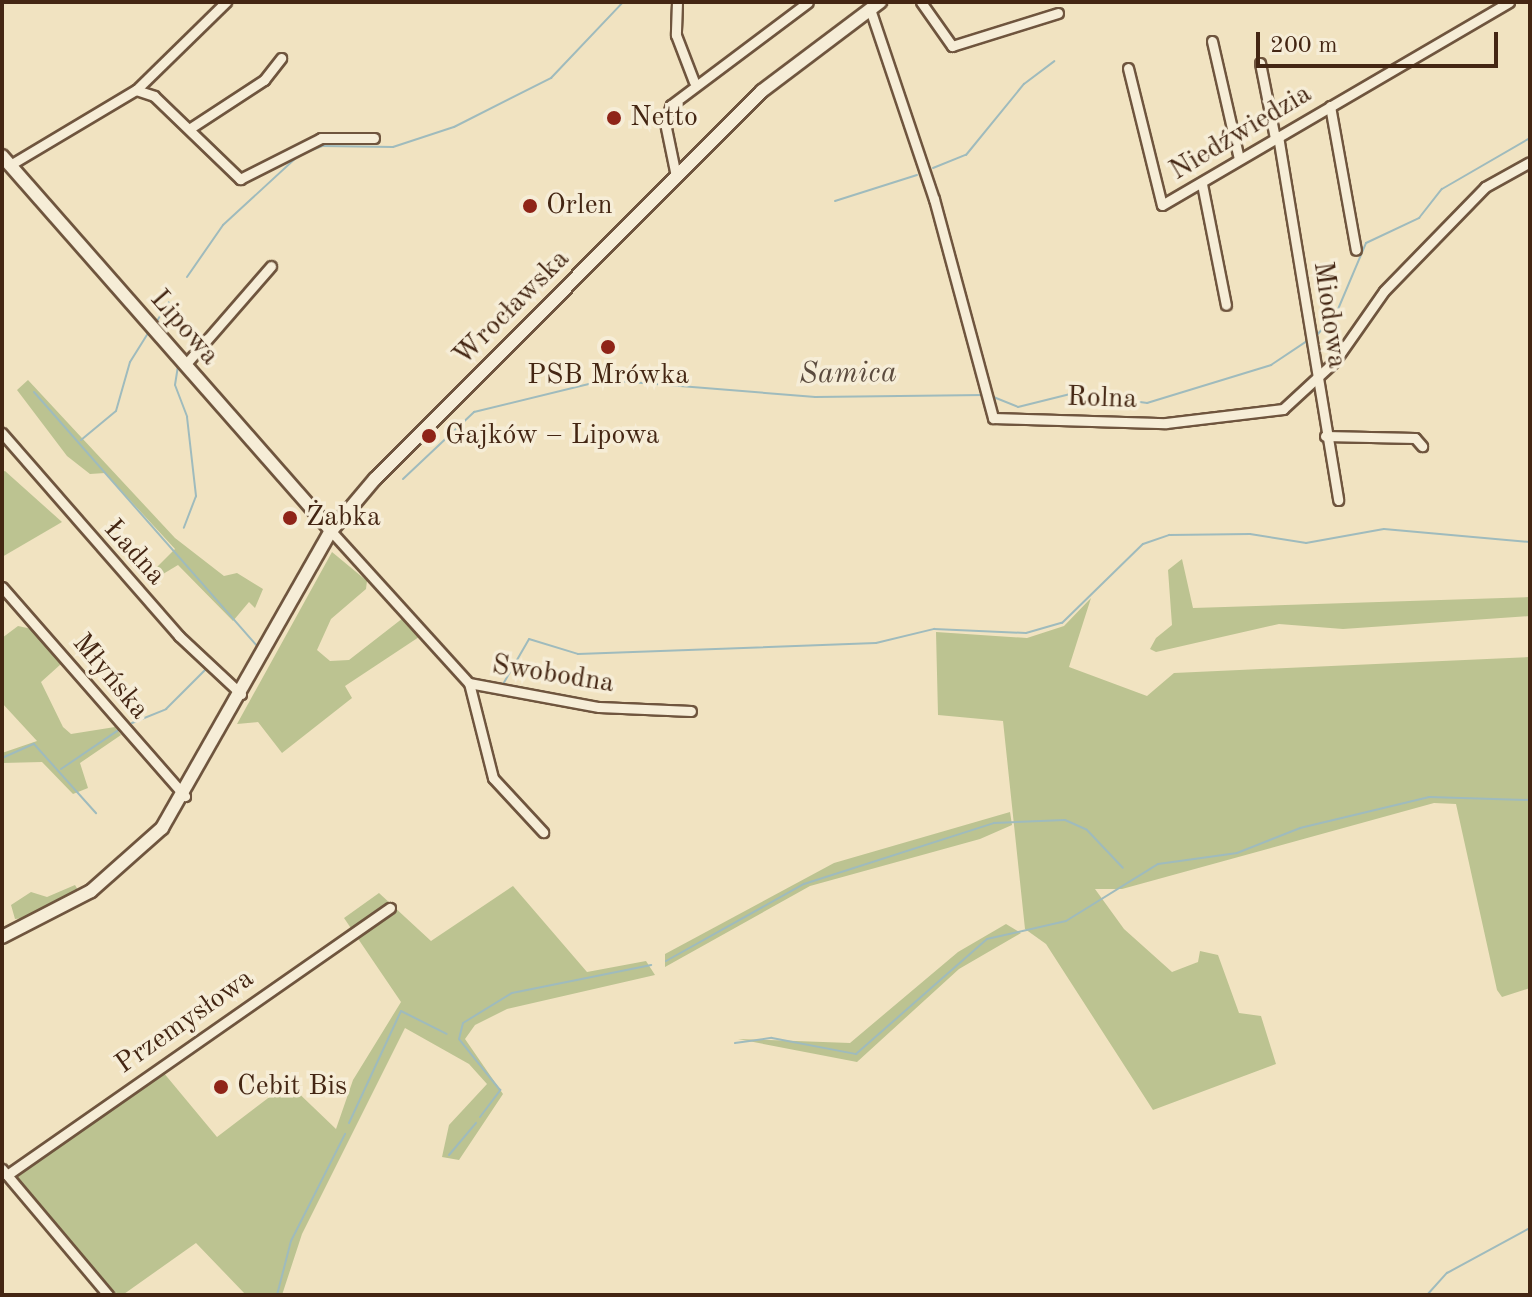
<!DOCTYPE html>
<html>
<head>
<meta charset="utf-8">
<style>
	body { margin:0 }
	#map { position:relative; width:1532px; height:1297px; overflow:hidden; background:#f1e3c1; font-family:"Old Standard TT",serif }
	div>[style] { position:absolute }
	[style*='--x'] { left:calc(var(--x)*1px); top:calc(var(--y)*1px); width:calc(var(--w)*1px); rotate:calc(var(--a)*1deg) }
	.green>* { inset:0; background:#bcc391 }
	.stream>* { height:2px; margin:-1px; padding:0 1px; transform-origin:1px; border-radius:1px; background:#9fbbbd }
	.roads { filter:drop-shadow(2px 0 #6f553e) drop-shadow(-2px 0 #6f553e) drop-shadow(0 2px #6f553e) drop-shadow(0 -2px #6f553e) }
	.street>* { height:9px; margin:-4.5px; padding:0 4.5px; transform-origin:4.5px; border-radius:4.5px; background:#f6edd7 }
	.secondary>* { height:12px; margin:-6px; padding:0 6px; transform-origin:6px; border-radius:6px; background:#f6edd7 }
	.dots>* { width:22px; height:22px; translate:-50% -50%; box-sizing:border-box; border:4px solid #f6edd7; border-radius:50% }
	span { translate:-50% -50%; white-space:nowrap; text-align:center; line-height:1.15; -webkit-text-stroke:7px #f6edd7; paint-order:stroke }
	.poi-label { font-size:28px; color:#442613 }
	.left { translate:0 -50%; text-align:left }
	.street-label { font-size:28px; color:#442613 }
	.water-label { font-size:30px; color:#5b4b3e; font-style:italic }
	.frame { position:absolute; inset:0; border:4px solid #442613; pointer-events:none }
	.scale { position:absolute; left:1256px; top:32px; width:242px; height:36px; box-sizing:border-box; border:4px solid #442613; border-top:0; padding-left:10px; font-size:24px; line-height:28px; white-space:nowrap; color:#442613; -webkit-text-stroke:6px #f6edd7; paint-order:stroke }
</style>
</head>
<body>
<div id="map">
	<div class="green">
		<i style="clip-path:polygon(28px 380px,175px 538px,224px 576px,237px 573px,263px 589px,255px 608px,249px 602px,233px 621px,178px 565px,158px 577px,154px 570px,175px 549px,105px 473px,90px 474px,67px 456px,17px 390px)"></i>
		<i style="clip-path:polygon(5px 471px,62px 522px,2px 557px,2px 472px)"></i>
		<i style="clip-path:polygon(332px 552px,367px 581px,366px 589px,331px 619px,317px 650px,330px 661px,349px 660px,403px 618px,419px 637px,345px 686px,352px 698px,282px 753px,258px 722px,237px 724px)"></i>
		<i style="clip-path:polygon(1182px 559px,1193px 608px,1530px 597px,1530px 616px,1343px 629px,1279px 624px,1156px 652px,1150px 649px,1156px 638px,1172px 625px,1168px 570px)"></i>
		<i style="clip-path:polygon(1091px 598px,1069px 667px,1147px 696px,1174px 673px,1530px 657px,1530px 988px,1502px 997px,1497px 990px,1456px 804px,1434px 803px,1122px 889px,1095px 889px,1124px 929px,1172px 972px,1198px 962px,1200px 951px,1218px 955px,1239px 1013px,1261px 1016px,1276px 1064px,1153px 1110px,1046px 944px,1025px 929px,1003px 721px,938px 715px,936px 632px,1027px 638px,1064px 626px)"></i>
		<i style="clip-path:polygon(18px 626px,32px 629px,61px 664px,41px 682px,63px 727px,71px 734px,115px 727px,121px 735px,80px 763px,88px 788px,73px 794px,42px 762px,2px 763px,2px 753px,37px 741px,2px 703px,2px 638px)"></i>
		<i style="clip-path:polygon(1010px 812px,1012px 825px,980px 839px,810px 886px,665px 967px,665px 954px,834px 863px)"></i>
		<i style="clip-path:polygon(75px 885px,78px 890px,32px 917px,15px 919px,11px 905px,31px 892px,47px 897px)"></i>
		<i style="clip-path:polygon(513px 886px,587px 972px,646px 961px,655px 975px,507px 1009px,475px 1025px,465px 1039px,503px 1094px,459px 1160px,442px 1157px,449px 1125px,487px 1084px,469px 1064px,405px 1028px,302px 1234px,282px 1295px,246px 1295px,196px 1243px,124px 1294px,111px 1292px,16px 1178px,163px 1072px,217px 1137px,288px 1083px,336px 1129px,353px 1080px,401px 1002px,344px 918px,379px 893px,431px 941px)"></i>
		<i style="clip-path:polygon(1006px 924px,1021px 933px,959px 969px,857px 1062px,738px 1039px,850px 1043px,958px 952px)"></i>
	</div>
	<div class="stream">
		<i style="--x:933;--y:168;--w:35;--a:-22"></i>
		<i style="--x:966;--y:155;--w:92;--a:-50.8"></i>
		<i style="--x:1024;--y:84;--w:38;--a:-37"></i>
		<i style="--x:835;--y:201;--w:86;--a:-17.6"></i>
		<i style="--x:187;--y:277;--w:63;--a:-55.3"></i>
		<i style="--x:223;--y:225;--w:103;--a:-42.6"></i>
		<i style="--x:299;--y:155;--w:25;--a:-21"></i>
		<i style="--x:322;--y:146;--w:71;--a:0.8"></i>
		<i style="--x:393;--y:147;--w:64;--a:-18.2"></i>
		<i style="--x:454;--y:127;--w:109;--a:-26.8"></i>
		<i style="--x:551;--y:78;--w:105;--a:-46.5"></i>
		<i style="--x:157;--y:321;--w:22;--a:-58"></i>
		<i style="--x:1316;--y:336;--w:30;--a:-48"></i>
		<i style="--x:1336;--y:314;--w:77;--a:-67.1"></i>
		<i style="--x:1366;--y:243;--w:59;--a:-25.3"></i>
		<i style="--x:1419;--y:218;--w:37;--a:-52"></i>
		<i style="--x:1442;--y:189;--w:102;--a:-30.1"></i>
		<i style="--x:178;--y:366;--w:19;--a:99"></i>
		<i style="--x:175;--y:385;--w:34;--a:69"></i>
		<i style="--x:187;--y:417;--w:80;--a:83.5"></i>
		<i style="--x:196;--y:496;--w:34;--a:111"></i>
		<i style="--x:34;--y:392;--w:338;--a:48.7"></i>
		<i style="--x:991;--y:396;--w:29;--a:22"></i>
		<i style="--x:1018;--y:407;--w:58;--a:-14"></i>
		<i style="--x:1074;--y:393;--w:74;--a:7.8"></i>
		<i style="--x:1147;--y:403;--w:130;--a:-17"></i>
		<i style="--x:1271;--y:365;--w:43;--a:-33.7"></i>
		<i style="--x:81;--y:440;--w:45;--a:-39.6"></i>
		<i style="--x:116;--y:411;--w:51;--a:-74.1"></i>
		<i style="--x:130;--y:362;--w:36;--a:-58"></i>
		<i style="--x:403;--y:479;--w:98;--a:-43.3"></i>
		<i style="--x:474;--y:412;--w:135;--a:-13.7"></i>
		<i style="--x:605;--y:380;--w:211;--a:4.6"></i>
		<i style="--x:815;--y:397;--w:169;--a:-0.7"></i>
		<i style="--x:502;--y:686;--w:54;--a:-60.1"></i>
		<i style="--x:529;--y:639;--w:51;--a:17"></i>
		<i style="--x:578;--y:654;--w:298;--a:-2.1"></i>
		<i style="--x:876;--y:643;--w:60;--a:-13.6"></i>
		<i style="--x:934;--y:629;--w:92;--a:2.5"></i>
		<i style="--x:1026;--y:633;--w:37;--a:-16"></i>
		<i style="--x:1062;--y:623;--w:113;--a:-44.3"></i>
		<i style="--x:1143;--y:544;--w:28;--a:-19"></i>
		<i style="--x:1169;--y:535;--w:81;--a:-0.7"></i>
		<i style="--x:1250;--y:534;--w:57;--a:9.1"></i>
		<i style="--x:1306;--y:543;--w:79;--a:-10.2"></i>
		<i style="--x:1384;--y:529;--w:147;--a:5.1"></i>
		<i style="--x:132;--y:723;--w:37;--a:-22"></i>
		<i style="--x:166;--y:709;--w:57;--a:-45"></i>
		<i style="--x:2;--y:758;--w:35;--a:-24"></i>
		<i style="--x:34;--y:744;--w:93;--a:48.1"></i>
		<i style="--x:61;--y:769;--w:71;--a:-34.1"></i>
		<i style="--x:666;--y:961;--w:158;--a:-29.2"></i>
		<i style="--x:804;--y:884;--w:200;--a:-17.8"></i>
		<i style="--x:994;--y:823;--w:71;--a:-2.4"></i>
		<i style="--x:1065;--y:820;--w:24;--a:24"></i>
		<i style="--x:1087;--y:830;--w:52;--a:46.5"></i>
		<i style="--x:735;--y:1043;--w:37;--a:-8"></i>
		<i style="--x:772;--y:1038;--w:86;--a:10.8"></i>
		<i style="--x:856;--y:1054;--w:174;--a:-41.3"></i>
		<i style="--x:987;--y:939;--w:81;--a:-12.8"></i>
		<i style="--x:1066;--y:921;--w:108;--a:-31.8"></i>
		<i style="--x:1158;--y:864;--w:80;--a:-7.9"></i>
		<i style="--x:1237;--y:853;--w:68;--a:-21.6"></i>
		<i style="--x:1300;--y:828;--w:133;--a:-13.5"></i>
		<i style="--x:1429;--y:797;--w:101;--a:1.7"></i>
		<i style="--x:480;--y:1117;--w:34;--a:-53"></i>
		<i style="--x:500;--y:1090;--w:65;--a:-128.8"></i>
		<i style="--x:459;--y:1039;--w:16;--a:-76"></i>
		<i style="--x:463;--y:1023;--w:57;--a:-31.5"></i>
		<i style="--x:512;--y:993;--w:142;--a:-11.4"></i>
		<i style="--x:349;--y:1123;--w:123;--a:-65.1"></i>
		<i style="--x:401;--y:1011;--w:51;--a:26.6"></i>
		<i style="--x:449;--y:1155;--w:42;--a:-49.8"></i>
		<i style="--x:277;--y:1295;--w:56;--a:-75.5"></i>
		<i style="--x:291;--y:1241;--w:120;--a:-63.2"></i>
		<i style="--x:1427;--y:1295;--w:30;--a:-48"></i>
		<i style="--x:1447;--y:1273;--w:94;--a:-28.5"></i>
	</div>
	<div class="roads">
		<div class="street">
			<i style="--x:677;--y:2;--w:33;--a:92"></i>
			<i style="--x:676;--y:35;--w:50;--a:69"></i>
			<i style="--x:921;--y:2;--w:54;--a:54.8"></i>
			<i style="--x:952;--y:46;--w:111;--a:-17.3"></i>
			<i style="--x:870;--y:9;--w:200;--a:71.4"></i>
			<i style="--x:934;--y:199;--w:227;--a:74.9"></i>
			<i style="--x:993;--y:418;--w:173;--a:1.7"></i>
			<i style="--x:1166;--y:423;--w:118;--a:-6.8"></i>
			<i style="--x:1283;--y:409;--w:71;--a:-42.7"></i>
			<i style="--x:1335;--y:361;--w:85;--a:-55"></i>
			<i style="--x:1384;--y:291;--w:145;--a:-45.8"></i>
			<i style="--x:1485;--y:187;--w:51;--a:-29.1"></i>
			<i style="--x:1212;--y:41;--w:121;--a:77.1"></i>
			<i style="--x:1260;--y:63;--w:76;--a:78.7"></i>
			<i style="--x:1128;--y:68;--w:141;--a:76.1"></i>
			<i style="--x:1162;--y:205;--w:402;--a:-30.3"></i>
			<i style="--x:136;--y:90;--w:19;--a:18"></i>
			<i style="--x:154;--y:96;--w:120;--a:44"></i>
			<i style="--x:240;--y:179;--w:91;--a:-26.8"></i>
			<i style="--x:321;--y:138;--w:53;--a:0"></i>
			<i style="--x:1330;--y:106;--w:146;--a:79.8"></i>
			<i style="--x:189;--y:129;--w:90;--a:-33.2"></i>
			<i style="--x:264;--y:80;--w:28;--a:-52"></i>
			<i style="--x:1278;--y:136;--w:369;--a:80.6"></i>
			<i style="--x:10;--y:165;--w:147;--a:-30.8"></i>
			<i style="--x:136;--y:90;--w:126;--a:-44.4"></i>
			<i style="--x:676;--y:176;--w:54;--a:-101.7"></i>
			<i style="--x:665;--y:123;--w:19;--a:-72"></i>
			<i style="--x:671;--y:105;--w:171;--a:-36.9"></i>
			<i style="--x:1202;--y:184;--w:123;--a:78.8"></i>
			<i style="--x:185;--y:365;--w:131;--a:-49"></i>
			<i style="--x:2;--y:433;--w:269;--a:48.9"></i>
			<i style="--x:179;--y:636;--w:85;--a:43.1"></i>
			<i style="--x:1325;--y:436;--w:90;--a:1.3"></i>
			<i style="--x:1415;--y:438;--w:11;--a:49"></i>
			<i style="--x:331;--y:531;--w:205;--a:47.8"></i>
			<i style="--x:469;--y:683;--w:132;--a:10.5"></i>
			<i style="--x:599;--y:707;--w:92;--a:2.5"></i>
			<i style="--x:2;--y:587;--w:278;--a:48.8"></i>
			<i style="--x:469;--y:683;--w:98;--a:75.8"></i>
			<i style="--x:493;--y:778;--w:74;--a:47.2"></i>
			<i style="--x:2;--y:1169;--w:165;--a:49.9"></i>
			<i style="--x:7;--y:1175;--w:467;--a:-34.9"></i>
		</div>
		<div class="secondary">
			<i style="--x:2;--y:156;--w:499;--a:48.7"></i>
			<i style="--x:2;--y:937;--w:100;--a:-27.3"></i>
			<i style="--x:91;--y:891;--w:95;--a:-41.6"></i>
			<i style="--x:162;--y:828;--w:342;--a:-60.4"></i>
			<i style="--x:331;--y:531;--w:68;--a:-49.8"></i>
			<i style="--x:375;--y:479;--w:548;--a:-45.07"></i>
			<i style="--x:762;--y:91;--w:148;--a:-37"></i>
		</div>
	</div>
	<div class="dots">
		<i style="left:614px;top:118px;background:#8f2418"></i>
		<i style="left:530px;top:206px;background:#8f2418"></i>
		<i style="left:608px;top:347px;background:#8f2418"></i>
		<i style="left:429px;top:436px;background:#8f2418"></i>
		<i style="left:290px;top:518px;background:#8f2418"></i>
		<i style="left:221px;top:1087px;background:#8f2418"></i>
	</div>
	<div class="poi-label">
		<span class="left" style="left:630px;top:118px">Netto</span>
		<span class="left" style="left:546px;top:206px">Orlen</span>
		<span style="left:608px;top:376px">PSB Mrówka</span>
		<span class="left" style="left:445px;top:436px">Gajków – Lipowa</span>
		<span class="left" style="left:306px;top:518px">Żabka</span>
		<span class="left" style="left:237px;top:1087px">Cebit Bis</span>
	</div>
	<div class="street-label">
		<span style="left:1241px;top:133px;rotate:-31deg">Niedźwiedzia</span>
		<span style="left:512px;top:308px;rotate:-45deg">Wrocławska</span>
		<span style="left:1329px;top:315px;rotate:82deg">Miodowa</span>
		<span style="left:184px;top:328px;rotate:49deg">Lipowa</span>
		<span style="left:1102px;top:399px;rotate:2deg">Rolna</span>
		<span style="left:134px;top:553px;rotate:48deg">Ładna</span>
		<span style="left:553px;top:675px;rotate:9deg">Swobodna</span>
		<span style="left:110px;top:677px;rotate:50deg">Młyńska</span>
		<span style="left:185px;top:1022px;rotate:-35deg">Przemysłowa</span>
	</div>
	<div class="water-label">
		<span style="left:848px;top:374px;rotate:-1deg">Samica</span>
	</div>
	<div class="frame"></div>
	<div class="scale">200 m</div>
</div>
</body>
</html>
